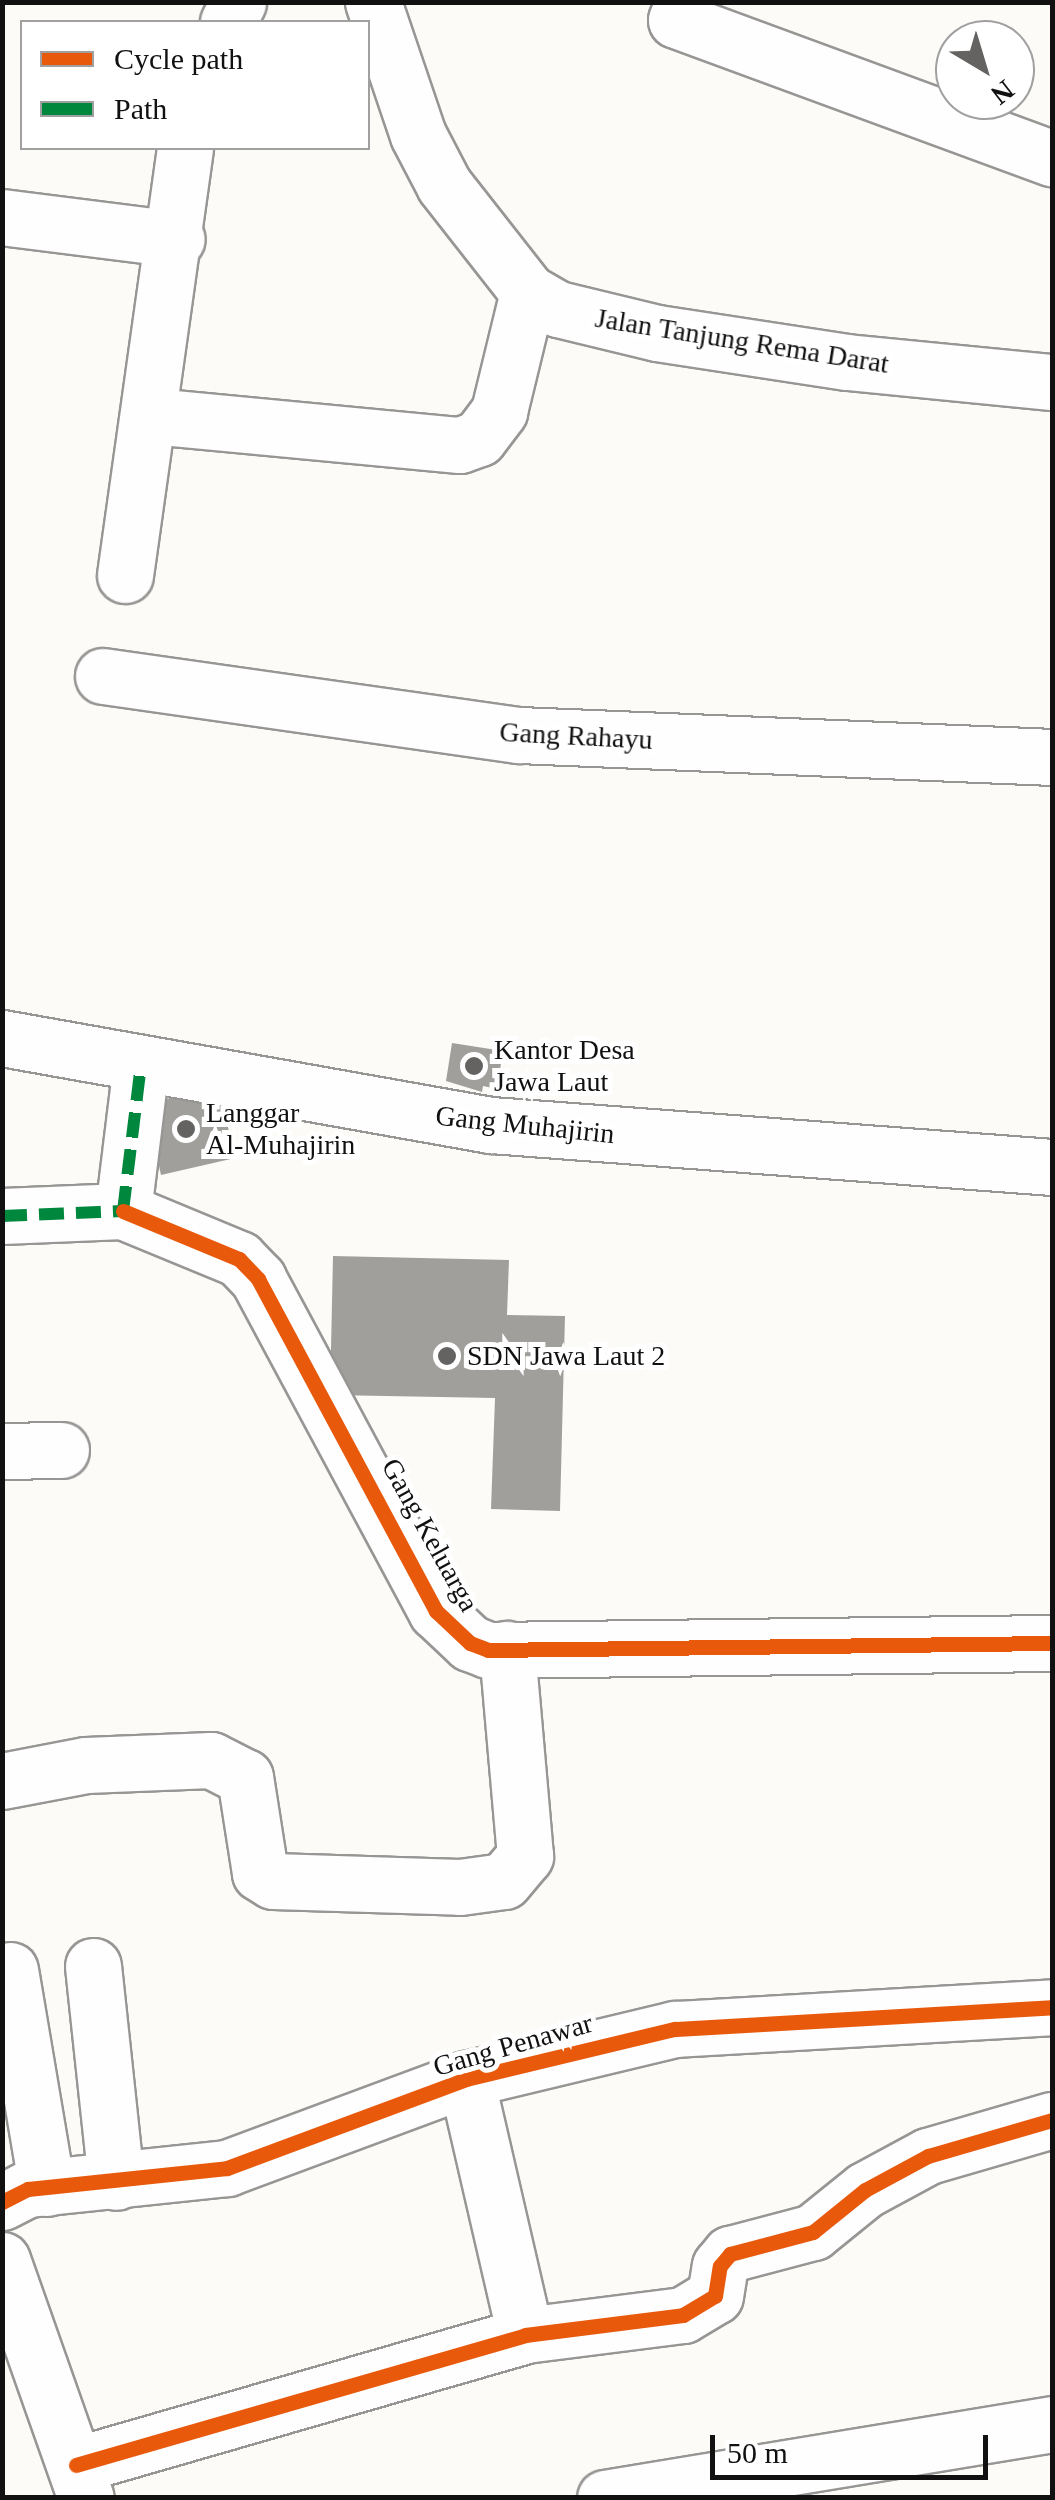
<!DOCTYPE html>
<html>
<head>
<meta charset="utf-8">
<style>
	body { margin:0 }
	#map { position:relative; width:1055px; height:2500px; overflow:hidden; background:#fdfbf7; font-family:Georgia,serif }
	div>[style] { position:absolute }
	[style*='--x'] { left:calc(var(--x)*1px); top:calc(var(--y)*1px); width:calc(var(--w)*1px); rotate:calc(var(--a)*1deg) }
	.building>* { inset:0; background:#a19f9c }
	.roads { filter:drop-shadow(2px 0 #979695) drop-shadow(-2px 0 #979695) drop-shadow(0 2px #979695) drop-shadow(0 -2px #979695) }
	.minor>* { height:55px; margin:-27.5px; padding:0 27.5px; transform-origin:27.5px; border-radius:27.5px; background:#fffefe }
	.quiet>* { height:12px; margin-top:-6px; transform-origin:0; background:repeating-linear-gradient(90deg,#00873e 0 25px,transparent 0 37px) }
	.cycleway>* { height:15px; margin:-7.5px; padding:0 7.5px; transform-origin:7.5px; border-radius:7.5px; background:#e8590c }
	.dots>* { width:28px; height:28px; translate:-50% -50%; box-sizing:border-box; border:5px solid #fff; border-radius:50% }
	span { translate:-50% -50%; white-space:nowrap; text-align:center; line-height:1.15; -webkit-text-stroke:10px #fff; paint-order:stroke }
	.street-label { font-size:28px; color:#111 }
	.poi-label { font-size:28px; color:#111 }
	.left { translate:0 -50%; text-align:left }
	.frame { position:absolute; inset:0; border:5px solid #111; pointer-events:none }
	.legend { position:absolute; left:20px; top:20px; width:350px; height:130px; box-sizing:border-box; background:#fff; border:2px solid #a0a0a0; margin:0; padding:12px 18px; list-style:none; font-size:30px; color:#111 }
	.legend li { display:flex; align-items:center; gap:20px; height:50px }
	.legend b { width:50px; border:2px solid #a0a0a0 }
	.north { position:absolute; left:935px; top:20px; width:100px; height:100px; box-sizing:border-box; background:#fff; border:2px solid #a0a0a0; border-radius:50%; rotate:142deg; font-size:28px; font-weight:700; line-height:40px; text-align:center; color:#111 }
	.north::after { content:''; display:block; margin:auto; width:35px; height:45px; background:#646362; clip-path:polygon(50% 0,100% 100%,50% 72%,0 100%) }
	.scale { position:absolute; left:710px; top:2435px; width:278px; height:45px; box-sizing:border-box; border:5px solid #111; border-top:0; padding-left:12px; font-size:30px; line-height:35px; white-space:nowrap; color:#111; -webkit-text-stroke:8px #fff; paint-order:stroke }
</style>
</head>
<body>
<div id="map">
	<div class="building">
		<i style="clip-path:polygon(452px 1043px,503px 1051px,497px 1089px,483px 1086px,482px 1092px,446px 1081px)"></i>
		<i style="clip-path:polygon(219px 1087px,235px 1158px,161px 1175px,145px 1104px)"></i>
		<i style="clip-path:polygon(333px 1256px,509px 1260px,507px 1315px,565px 1316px,560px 1511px,491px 1509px,495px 1398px,330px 1395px)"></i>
	</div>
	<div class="roads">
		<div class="minor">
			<i style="--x:373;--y:2;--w:140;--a:71.3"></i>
			<i style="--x:418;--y:135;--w:56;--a:62.5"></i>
			<i style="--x:444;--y:185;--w:136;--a:51.9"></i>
			<i style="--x:528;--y:292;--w:34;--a:30"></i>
			<i style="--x:558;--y:309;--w:102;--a:13.6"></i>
			<i style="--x:657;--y:333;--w:192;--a:8.7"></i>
			<i style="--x:847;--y:362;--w:206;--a:5.6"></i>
			<i style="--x:683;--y:2;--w:19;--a:111"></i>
			<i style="--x:676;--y:20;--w:401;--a:20.2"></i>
			<i style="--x:228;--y:22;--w:22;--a:-63"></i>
			<i style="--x:2;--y:217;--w:176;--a:7.2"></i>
			<i style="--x:152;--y:416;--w:309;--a:5.4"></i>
			<i style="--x:460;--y:445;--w:20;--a:-20"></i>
			<i style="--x:479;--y:438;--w:34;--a:-53"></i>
			<i style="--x:499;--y:411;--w:122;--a:-76.3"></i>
			<i style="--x:125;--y:575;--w:431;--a:-82"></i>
			<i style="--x:103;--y:676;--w:420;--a:8.1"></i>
			<i style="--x:519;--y:735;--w:533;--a:2.36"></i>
			<i style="--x:2;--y:1038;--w:497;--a:10.1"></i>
			<i style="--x:491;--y:1125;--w:563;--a:4.28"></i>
			<i style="--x:123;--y:1211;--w:126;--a:22.5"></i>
			<i style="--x:239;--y:1259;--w:28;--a:46"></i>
			<i style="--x:258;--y:1279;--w:377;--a:61.8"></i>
			<i style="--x:436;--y:1611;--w:47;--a:43.3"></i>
			<i style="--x:470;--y:1643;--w:19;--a:21"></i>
			<i style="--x:488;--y:1650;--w:564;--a:-0.71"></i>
			<i style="--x:2;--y:1216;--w:121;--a:-2.4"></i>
			<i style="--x:123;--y:1211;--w:147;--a:-83"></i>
			<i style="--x:2;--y:1451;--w:59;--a:-1"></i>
			<i style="--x:2;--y:1781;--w:86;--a:-10.8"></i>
			<i style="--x:86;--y:1765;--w:125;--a:-2.3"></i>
			<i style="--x:211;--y:1760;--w:38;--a:27"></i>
			<i style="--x:245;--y:1777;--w:97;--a:81.1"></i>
			<i style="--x:260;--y:1873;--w:15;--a:32"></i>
			<i style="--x:273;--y:1881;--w:187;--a:1.8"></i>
			<i style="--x:460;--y:1887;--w:44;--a:-7.8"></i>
			<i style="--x:504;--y:1881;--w:33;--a:-50"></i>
			<i style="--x:525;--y:1856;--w:208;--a:-95"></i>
			<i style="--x:93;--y:1966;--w:217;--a:83.9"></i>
			<i style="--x:10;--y:1970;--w:221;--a:80.4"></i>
			<i style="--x:466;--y:2079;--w:263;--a:77"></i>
			<i style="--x:2;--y:2202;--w:29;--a:-27"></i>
			<i style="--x:28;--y:2189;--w:200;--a:-6"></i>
			<i style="--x:227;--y:2168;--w:255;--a:-20.4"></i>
			<i style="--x:466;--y:2079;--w:215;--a:-13.5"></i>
			<i style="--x:675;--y:2029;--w:378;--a:-3.3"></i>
			<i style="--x:2;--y:2260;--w:252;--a:70.6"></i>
			<i style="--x:76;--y:2465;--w:467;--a:-16.1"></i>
			<i style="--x:525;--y:2335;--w:159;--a:-7.2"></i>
			<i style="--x:683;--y:2315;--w:37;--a:-31"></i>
			<i style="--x:715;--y:2296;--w:30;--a:-81"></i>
			<i style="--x:720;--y:2266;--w:16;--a:-50"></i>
			<i style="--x:730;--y:2254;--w:86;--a:-14.8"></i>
			<i style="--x:813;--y:2232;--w:67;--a:-38.9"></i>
			<i style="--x:865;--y:2190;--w:72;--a:-28.4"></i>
			<i style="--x:928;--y:2156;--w:129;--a:-16.2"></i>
			<i style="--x:605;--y:2498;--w:453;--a:-9.4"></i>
		</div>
	</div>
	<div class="quiet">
		<i style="--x:2;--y:1216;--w:121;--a:-2.4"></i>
		<i style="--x:123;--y:1211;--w:147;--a:-83"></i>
	</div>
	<div class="cycleway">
		<i style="--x:123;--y:1211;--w:126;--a:22.5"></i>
		<i style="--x:239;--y:1259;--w:28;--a:46"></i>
		<i style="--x:258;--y:1279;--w:377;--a:61.8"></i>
		<i style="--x:436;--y:1611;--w:47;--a:43.3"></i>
		<i style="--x:470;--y:1643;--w:19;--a:21"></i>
		<i style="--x:488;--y:1650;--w:564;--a:-0.71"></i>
		<i style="--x:2;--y:2202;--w:29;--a:-27"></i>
		<i style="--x:28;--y:2189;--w:200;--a:-6"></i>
		<i style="--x:227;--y:2168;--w:255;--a:-20.4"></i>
		<i style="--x:466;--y:2079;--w:215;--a:-13.5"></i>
		<i style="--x:675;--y:2029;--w:378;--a:-3.3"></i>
		<i style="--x:76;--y:2465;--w:467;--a:-16.1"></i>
		<i style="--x:525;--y:2335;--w:159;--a:-7.2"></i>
		<i style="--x:683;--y:2315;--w:37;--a:-31"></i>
		<i style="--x:715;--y:2296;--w:30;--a:-81"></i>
		<i style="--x:720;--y:2266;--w:16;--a:-50"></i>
		<i style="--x:730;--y:2254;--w:86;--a:-14.8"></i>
		<i style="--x:813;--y:2232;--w:67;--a:-38.9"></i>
		<i style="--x:865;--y:2190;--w:72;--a:-28.4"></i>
		<i style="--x:928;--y:2156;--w:129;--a:-16.2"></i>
	</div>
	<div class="dots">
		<i style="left:474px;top:1066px;background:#646362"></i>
		<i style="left:186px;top:1129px;background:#646362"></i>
		<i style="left:447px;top:1356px;background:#646362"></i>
	</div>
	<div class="street-label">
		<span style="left:742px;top:341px;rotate:9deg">Jalan Tanjung Rema Darat</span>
		<span style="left:576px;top:736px;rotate:3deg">Gang Rahayu</span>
		<span style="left:525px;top:1125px;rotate:6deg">Gang Muhajirin</span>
		<span style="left:430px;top:1535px;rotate:61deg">Gang Keluarga</span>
		<span style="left:513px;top:2045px;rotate:-16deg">Gang Penawar</span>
	</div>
	<div class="poi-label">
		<span class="left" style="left:494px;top:1066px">Kantor Desa<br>Jawa Laut</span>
		<span class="left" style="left:206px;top:1129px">Langgar<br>Al-Muhajirin</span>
		<span class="left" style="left:467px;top:1356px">SDN Jawa Laut 2</span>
	</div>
	<div class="frame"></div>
	<ul class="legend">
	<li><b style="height:12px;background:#e8590c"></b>Cycle path</li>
	<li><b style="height:12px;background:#00873e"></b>Path</li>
	</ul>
	<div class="north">N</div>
	<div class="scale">50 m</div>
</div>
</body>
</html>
